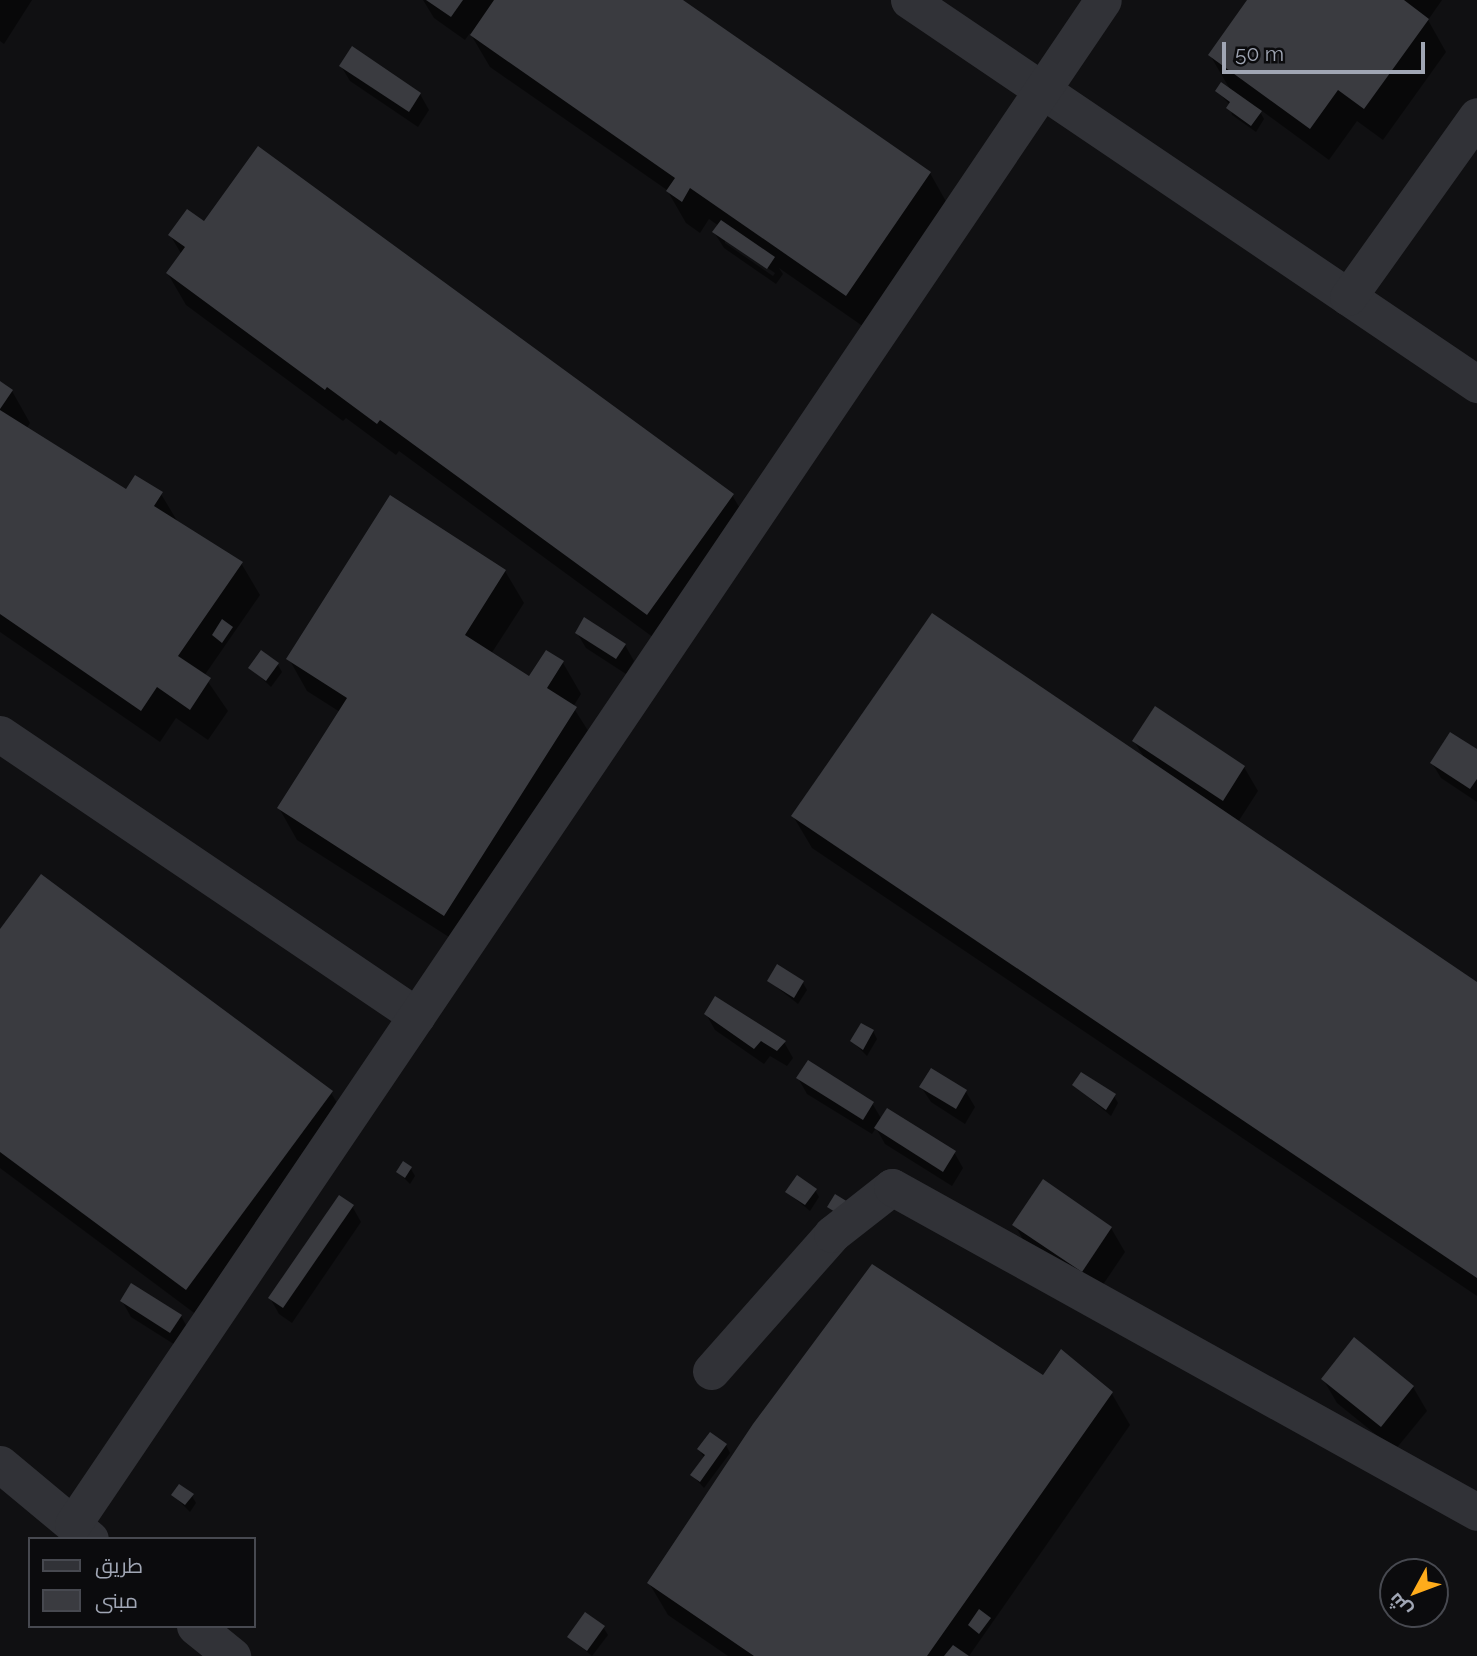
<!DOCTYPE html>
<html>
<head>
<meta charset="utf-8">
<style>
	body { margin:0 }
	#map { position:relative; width:1477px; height:1656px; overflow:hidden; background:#101012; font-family:Raleway,Cairo,sans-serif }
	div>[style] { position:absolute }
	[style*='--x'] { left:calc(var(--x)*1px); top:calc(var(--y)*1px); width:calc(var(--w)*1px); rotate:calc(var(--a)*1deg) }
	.shadow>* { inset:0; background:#0007 }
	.building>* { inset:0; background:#3a3b40 }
	.minor>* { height:37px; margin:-18.5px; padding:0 18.5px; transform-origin:18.5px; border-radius:18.5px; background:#313237 }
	span { translate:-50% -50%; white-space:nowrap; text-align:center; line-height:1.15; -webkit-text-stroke:5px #0b0b0d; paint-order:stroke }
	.legend { position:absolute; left:28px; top:1537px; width:228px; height:91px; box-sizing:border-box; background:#0b0b0d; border:2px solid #474950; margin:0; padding:9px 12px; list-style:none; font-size:21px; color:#a0a6b4 }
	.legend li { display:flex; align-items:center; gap:14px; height:35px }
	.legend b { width:35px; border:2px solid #474950 }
	.north { position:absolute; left:1379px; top:1558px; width:70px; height:70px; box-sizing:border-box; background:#0b0b0d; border:2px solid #474950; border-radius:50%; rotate:229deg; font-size:19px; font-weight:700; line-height:28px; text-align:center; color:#a0a6b4 }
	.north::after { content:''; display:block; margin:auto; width:24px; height:32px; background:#ffac1b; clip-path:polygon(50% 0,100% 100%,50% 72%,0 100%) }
	.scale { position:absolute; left:1222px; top:42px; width:203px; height:32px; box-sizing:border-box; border:4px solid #a0a6b4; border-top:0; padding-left:9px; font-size:21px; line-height:24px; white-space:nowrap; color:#a0a6b4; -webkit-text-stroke:5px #0b0b0d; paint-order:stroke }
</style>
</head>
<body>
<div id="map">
	<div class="shadow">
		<i style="clip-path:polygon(0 0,32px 0,4px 44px,0 41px)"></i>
		<i style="clip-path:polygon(evenodd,423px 0,680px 0,930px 173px,948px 205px,864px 327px,779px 268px,783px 274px,776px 284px,724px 248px,714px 232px,719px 226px,709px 219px,700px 233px,686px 223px,667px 190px,490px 67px,470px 33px,465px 40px,434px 18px,423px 0,725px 239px,775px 273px,773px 276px,725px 243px,725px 239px)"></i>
		<i style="clip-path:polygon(1250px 0,1442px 0,1428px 20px,1446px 52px,1383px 140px,1357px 121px,1329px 160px,1258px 108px,1264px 119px,1256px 132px,1232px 115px,1230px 105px,1217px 91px,1231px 91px,1210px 55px)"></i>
		<i style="clip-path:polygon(341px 66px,420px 94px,429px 110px,418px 127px,350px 81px)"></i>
		<i style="clip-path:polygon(204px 224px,732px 495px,751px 527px,665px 646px,399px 451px,396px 455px,346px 418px,343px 421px,186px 305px,168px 274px,182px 255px,170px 235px)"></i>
		<i style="clip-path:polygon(0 383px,12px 391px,30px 423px,27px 428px,127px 491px,161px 494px,179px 524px,241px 563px,260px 595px,204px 676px,228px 711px,208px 740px,176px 718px,160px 742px,0 632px)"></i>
		<i style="clip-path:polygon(505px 571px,524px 603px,491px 654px,530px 679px,563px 663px,581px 694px,573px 707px,594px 740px,463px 946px,297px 840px,279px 808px,340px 712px,307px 691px,289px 659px)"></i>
		<i style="clip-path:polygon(577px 633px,625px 645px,634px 661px,626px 674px,586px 648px)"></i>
		<i style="clip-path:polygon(278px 665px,282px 672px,271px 687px,251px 668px)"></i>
		<i style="clip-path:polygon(1134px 741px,1244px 767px,1258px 791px,1238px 822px,1477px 984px,1477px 1296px,812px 848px,793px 816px,1145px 759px)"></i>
		<i style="clip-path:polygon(1477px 751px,1477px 802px,1441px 778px,1432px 763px)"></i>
		<i style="clip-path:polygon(0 932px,331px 1093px,350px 1124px,205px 1321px,0 1168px)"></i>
		<i style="clip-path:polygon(769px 981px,803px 983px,807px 990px,798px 1004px)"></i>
		<i style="clip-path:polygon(706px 1014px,784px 1042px,793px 1058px,787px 1066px,770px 1056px,764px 1064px,715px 1030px)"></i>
		<i style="clip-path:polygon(873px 1031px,877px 1039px,867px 1056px,852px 1041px)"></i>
		<i style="clip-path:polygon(798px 1078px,872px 1103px,882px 1120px,954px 1152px,963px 1168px,952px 1186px,885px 1144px,876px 1128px,872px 1134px,807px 1094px)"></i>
		<i style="clip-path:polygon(1074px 1085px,1114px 1096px,1118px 1103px,1111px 1116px)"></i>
		<i style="clip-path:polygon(921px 1087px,966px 1092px,975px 1107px,965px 1124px,931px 1102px)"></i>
		<i style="clip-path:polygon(411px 1169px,415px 1176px,410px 1184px,398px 1172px)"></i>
		<i style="clip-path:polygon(815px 1190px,819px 1197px,810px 1211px,787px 1192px)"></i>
		<i style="clip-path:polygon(352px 1206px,361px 1222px,292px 1323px,279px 1314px,270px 1298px)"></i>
		<i style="clip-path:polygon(1015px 1225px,1111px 1228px,1125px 1252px,1096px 1295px,1028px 1249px)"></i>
		<i style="clip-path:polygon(122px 1301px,181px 1316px,190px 1332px,180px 1348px,131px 1317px)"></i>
		<i style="clip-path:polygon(1043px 1377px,1112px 1394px,1130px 1425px,969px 1656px,728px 1656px,668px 1615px,649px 1583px)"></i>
		<i style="clip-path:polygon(1323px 1379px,1413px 1387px,1427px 1411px,1395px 1450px,1337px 1403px)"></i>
		<i style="clip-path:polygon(726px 1445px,730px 1453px,704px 1488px,692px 1475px,704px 1457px,699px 1450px)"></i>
		<i style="clip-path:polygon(173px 1495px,192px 1496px,196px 1503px,190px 1512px)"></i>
		<i style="clip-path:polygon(603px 1627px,608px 1635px,592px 1656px,569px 1637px)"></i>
	</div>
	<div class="building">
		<i style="clip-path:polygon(426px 0,463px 0,451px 17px)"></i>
		<i style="clip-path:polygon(494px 0,683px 0,931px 172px,846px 296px,690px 188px,682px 202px,666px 191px,675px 178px,470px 35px)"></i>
		<i style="clip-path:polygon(1247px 0,1404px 0,1429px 19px,1364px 109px,1338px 90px,1310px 129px,1208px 55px)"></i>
		<i style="clip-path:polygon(352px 46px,421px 93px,409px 112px,339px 66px)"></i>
		<i style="clip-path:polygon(1221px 82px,1262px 111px,1251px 126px,1226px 108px,1230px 102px,1215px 91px)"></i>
		<i style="clip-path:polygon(258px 146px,734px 494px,647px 615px,380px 420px,377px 424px,327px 387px,325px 390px,166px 273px,185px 247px,168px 235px,187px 209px,204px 221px)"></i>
		<i style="clip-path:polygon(721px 220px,775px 257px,767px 269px,712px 232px)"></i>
		<i style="clip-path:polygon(0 381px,13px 390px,0 409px)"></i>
		<i style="clip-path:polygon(0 410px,126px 489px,135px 475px,163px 492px,154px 506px,243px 562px,178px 656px,211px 678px,190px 710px,157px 687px,141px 711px,0 614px)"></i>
		<i style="clip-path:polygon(390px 495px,506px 570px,465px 635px,529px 676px,546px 650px,564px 661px,547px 688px,577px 707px,444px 916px,277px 808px,347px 698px,286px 659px)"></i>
		<i style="clip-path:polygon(932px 613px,1477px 982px,1477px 1278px,791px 816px)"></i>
		<i style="clip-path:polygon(584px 617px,626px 644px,616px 659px,575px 633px)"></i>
		<i style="clip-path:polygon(222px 619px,233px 627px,222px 643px,212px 635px)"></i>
		<i style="clip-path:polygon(261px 650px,279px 663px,266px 681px,248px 668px)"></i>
		<i style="clip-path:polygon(1155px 706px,1245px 766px,1223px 801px,1132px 741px)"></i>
		<i style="clip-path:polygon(1450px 732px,1477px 749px,1477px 779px,1470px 789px,1430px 763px)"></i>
		<i style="clip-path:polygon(41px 874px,333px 1091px,186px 1290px,0 1152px,0 929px)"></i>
		<i style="clip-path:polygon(777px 964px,804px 981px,794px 998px,767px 981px)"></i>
		<i style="clip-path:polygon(715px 996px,786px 1041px,777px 1051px,761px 1041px,754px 1049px,704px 1014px)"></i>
		<i style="clip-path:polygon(861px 1023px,874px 1030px,863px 1050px,850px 1041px)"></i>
		<i style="clip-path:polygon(808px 1060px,874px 1102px,863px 1120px,796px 1078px)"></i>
		<i style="clip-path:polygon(931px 1068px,967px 1090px,956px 1109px,919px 1087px)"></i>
		<i style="clip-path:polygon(1081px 1072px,1116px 1094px,1106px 1110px,1072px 1085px)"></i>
		<i style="clip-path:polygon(887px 1108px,956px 1151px,943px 1172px,874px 1128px)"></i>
		<i style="clip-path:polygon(403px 1161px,412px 1167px,405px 1178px,396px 1172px)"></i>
		<i style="clip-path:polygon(797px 1175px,817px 1189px,805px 1205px,785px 1192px)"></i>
		<i style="clip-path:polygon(1043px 1179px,1112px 1227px,1082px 1272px,1012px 1225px)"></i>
		<i style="clip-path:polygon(835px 1194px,848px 1202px,840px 1215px,827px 1207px)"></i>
		<i style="clip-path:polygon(339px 1195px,354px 1205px,283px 1308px,268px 1298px)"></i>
		<i style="clip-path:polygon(872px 1264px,1043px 1375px,1061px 1349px,1113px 1392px,927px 1656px,754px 1656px,647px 1583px,753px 1424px)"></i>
		<i style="clip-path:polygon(131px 1283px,182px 1315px,170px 1333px,120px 1301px)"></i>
		<i style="clip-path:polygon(1354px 1337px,1414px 1386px,1381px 1427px,1321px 1379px)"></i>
		<i style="clip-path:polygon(710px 1432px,727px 1444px,700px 1482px,690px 1475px,705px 1455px,697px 1449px)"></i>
		<i style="clip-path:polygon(179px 1484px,194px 1494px,185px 1505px,171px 1495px)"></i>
		<i style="clip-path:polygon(979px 1609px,991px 1618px,979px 1634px,968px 1625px)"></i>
		<i style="clip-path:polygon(585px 1612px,605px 1626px,587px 1651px,567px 1637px)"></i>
		<i style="clip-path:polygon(953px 1645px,969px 1656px,944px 1656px)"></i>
	</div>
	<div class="minor">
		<i style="--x:909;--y:0;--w:686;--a:34.06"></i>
		<i style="--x:1348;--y:297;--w:222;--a:-54.5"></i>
		<i style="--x:0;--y:734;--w:503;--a:34.07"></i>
		<i style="--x:711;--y:1371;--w:183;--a:-48.5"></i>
		<i style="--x:832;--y:1234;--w:76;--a:-38.1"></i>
		<i style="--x:892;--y:1187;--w:669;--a:29.05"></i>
		<i style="--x:0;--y:1464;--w:117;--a:39.8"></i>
		<i style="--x:73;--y:1524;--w:1839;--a:-55.95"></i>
		<i style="--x:195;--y:1626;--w:48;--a:39"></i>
	</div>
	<ul class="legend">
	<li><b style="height:9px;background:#313237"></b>طريق</li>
	<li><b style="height:19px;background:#3a3b40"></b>مبنى</li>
	</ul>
	<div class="north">ش</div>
	<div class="scale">50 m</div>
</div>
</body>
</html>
